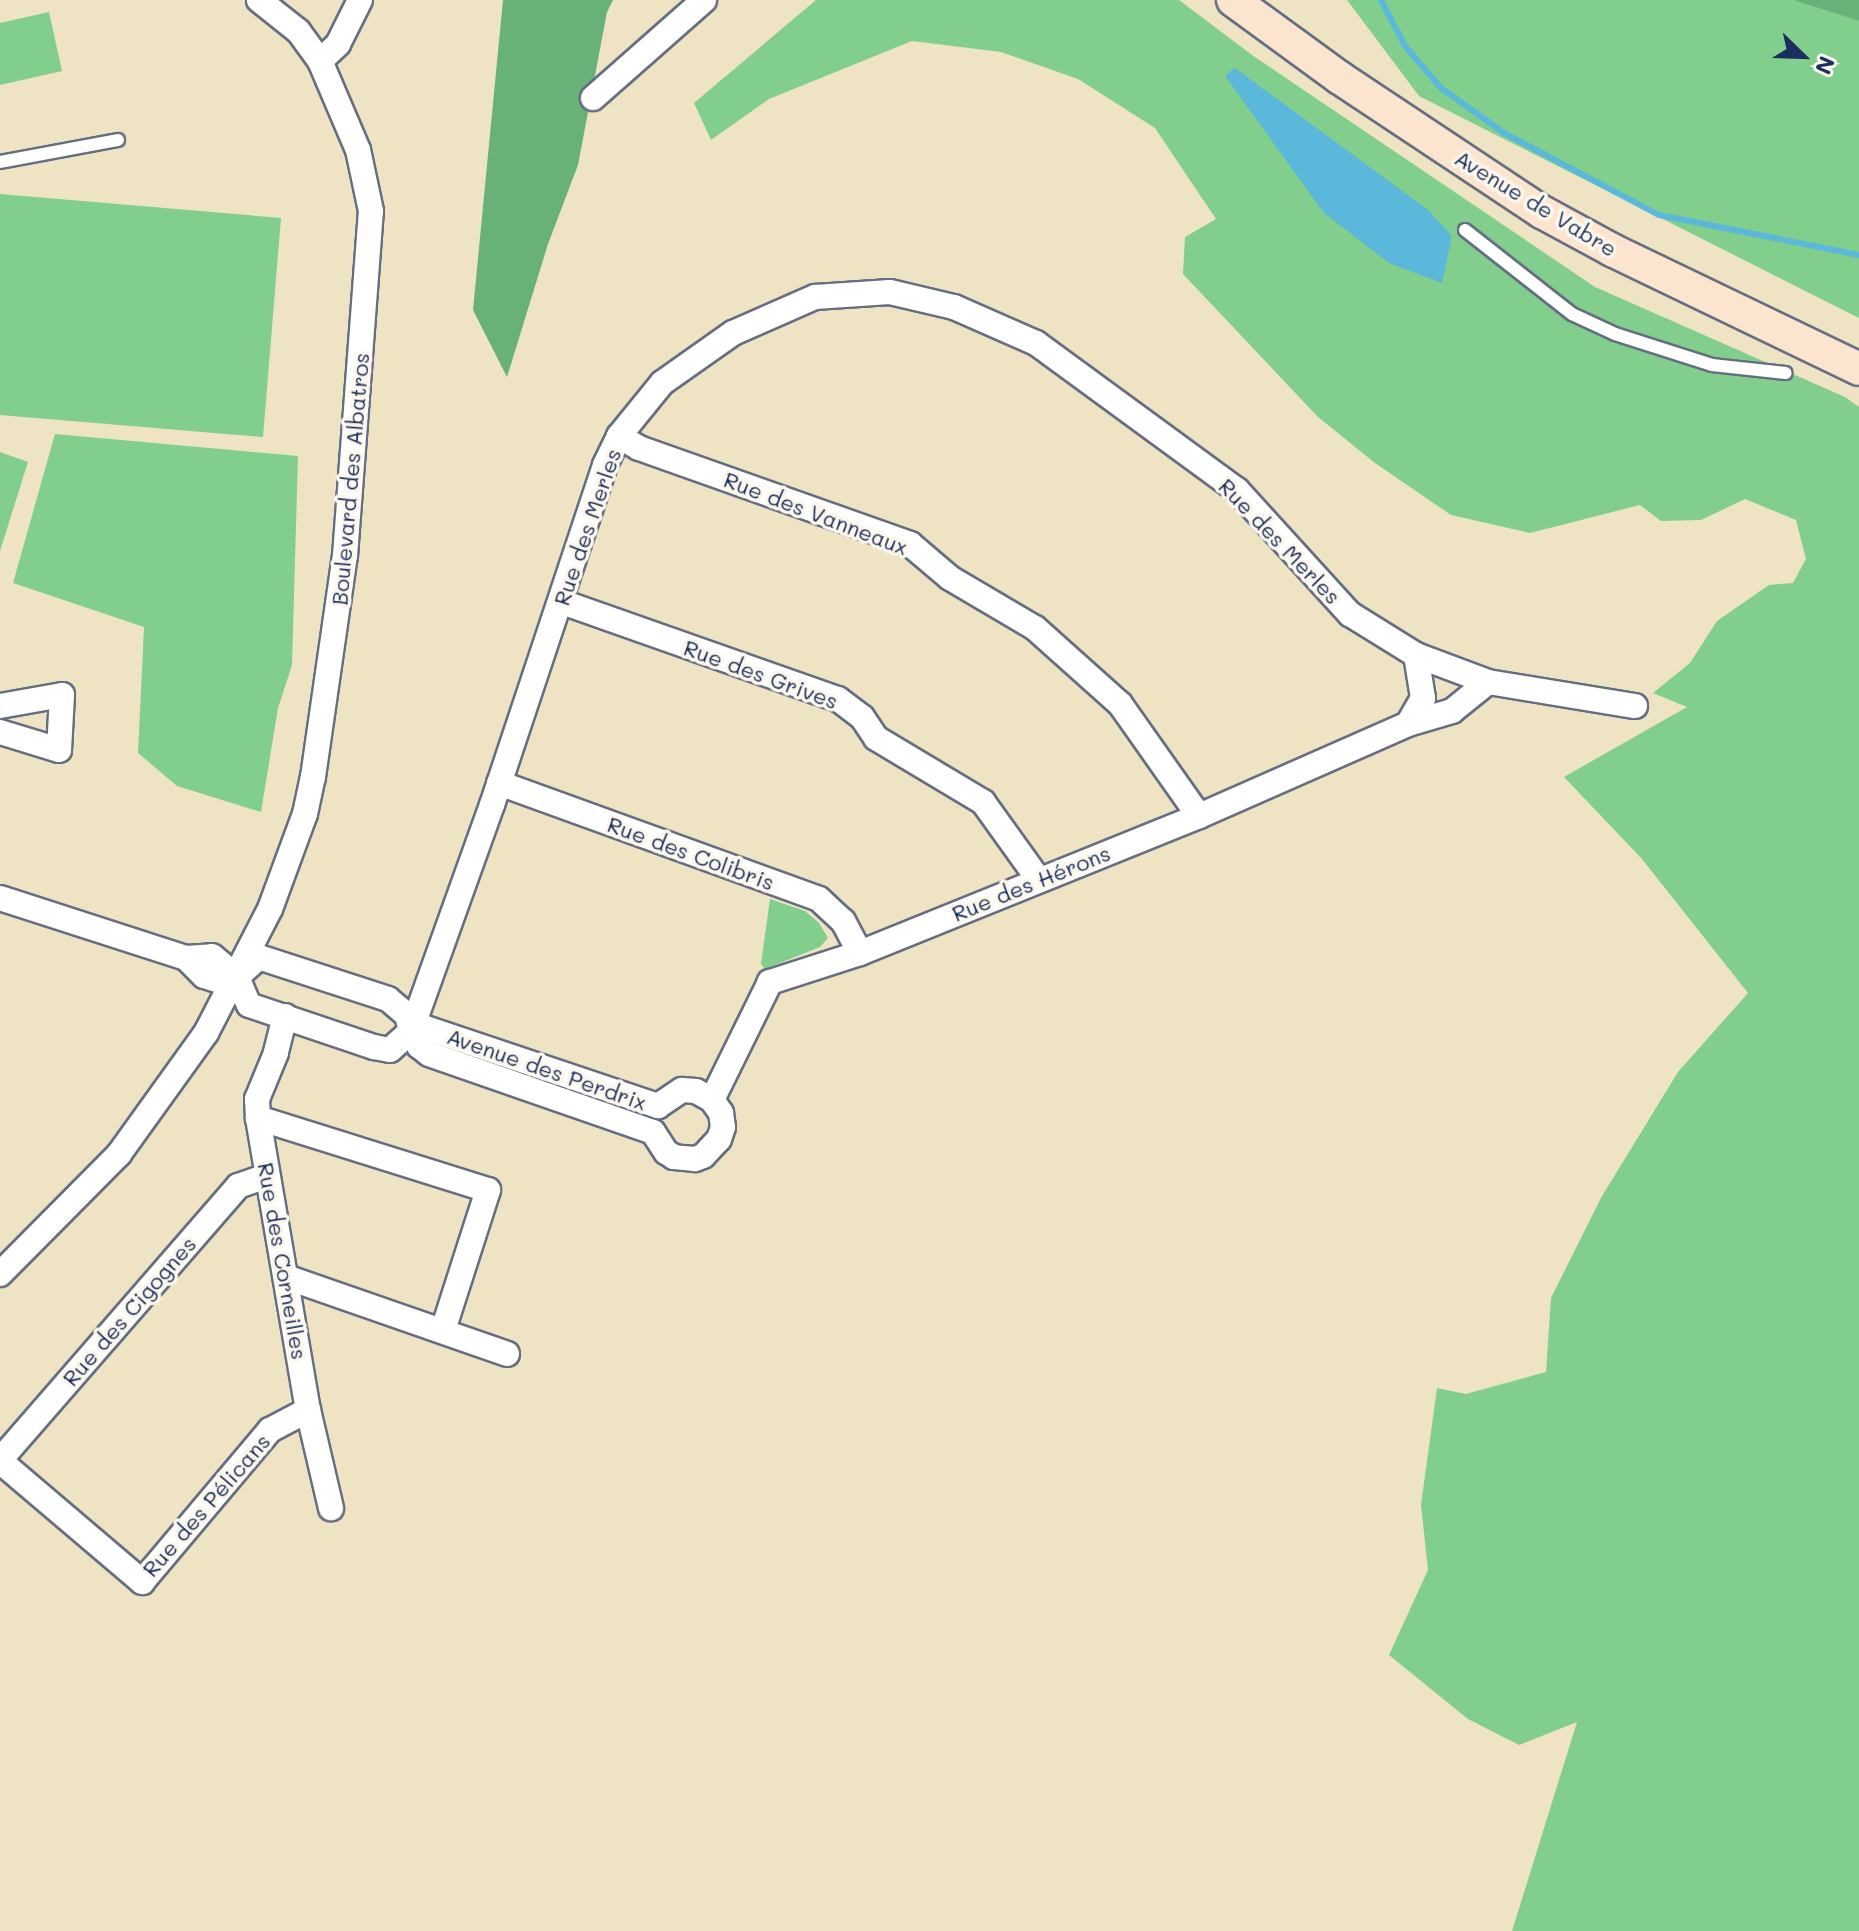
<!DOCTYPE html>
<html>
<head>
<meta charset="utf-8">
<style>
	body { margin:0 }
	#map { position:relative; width:1859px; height:1931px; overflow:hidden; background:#eee4c4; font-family:Mali,sans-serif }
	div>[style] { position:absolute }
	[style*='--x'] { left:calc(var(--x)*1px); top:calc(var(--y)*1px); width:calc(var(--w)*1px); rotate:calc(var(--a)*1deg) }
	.green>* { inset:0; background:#81ce8d }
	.forest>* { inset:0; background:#68b178 }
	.water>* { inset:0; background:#5cb8da }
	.stream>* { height:6px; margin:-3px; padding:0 3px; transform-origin:3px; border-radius:3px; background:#5cb8da }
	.roads { filter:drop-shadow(2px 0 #656e82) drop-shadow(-2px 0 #656e82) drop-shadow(0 2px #656e82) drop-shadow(0 -2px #656e82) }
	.service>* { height:12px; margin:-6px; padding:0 6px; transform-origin:6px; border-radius:6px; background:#fff }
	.minor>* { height:24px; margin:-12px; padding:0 12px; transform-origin:12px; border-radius:12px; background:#fff }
	.secondary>* { height:32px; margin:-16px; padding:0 16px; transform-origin:16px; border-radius:16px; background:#fbe5cf }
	span { translate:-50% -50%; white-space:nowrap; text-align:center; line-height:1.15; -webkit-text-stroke:7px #fbf7ec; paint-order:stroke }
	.street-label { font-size:22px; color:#1b2f5e }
	.north { position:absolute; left:1763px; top:16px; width:80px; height:80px; -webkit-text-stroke:6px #fbf7ec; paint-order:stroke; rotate:113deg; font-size:22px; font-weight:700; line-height:32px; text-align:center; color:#1b2f5e }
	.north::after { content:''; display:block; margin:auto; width:28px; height:36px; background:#1b2f5e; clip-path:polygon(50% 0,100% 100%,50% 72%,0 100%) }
</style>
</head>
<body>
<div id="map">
	<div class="green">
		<i style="clip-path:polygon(816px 0,1179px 0,1252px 55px,1595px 287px,1845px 397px,1859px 407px,1859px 1931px,1512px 1931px,1577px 1722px,1519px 1745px,1468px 1719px,1389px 1655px,1428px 1570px,1421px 1505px,1437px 1388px,1466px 1394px,1546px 1372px,1551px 1298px,1602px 1196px,1678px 1072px,1748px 993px,1642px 859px,1564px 777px,1687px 707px,1653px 693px,1690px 663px,1717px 621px,1769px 585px,1793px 583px,1806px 559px,1796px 520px,1745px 499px,1701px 520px,1661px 521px,1640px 505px,1530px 533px,1451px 515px,1375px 463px,1318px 417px,1183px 274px,1185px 237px,1216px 219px,1155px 128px,1078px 79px,1001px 52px,912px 41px,769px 99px,711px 140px,694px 103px)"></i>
		<i style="clip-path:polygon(1347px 0,1794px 0,1859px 21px,1859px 318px,1419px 96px)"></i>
		<i style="clip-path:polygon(49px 12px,62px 71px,0 85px,0 23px)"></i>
		<i style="clip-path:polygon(0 194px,281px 218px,263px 437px,0 415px)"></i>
		<i style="clip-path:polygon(55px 434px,298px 456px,292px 665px,278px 708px,261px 812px,177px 786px,138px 753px,144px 627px,13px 583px)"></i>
		<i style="clip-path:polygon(0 452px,28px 462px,0 551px)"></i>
		<i style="clip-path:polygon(770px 899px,805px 911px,819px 923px,828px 938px,820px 947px,765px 969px,761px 964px)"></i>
	</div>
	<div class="forest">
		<i style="clip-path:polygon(503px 0,613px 0,607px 12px,578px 165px,548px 244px,507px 377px,473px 310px)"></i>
		<i style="clip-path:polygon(1794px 0,1859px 0,1859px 21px,1796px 1px)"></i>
	</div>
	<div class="water">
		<i style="clip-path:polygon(1235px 68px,1428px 210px,1452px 236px,1442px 283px,1389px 263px,1324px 213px,1225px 76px)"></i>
	</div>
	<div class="stream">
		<i style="--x:1381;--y:0;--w:52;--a:62.4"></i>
		<i style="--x:1405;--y:46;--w:55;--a:49.4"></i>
		<i style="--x:1441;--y:88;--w:77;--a:35.5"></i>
		<i style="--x:1504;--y:133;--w:175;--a:27.9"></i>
		<i style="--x:1659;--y:215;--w:204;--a:11.3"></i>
	</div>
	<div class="roads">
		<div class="service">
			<i style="--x:0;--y:162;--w:120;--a:-10.6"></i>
			<i style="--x:1465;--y:230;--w:136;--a:38.1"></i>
			<i style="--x:1572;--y:314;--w:47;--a:24.9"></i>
			<i style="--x:1615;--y:334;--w:102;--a:17.7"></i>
			<i style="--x:1712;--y:365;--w:74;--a:6.2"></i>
		</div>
		<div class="minor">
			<i style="--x:320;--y:61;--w:25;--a:-43"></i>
			<i style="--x:338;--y:44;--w:49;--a:-63.4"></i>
			<i style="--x:593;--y:98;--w:148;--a:-41.4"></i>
			<i style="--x:619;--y:436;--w:23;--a:31"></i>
			<i style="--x:639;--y:448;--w:288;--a:19.5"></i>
			<i style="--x:910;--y:544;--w:52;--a:40.4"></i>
			<i style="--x:950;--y:578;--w:99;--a:30.5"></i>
			<i style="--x:1035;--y:628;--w:114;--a:41.8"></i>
			<i style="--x:1120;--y:704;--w:137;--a:54.8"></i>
			<i style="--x:562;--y:602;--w:293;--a:19.4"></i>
			<i style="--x:838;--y:699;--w:30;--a:37"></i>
			<i style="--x:862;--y:717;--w:25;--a:56"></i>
			<i style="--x:876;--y:738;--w:125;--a:30.9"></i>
			<i style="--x:983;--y:802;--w:96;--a:54.3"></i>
			<i style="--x:1416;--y:655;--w:77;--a:20.6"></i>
			<i style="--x:1488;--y:682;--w:149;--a:9.3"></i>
			<i style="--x:0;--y:706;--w:63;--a:-10.1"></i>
			<i style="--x:62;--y:695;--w:55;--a:93.1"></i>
			<i style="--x:59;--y:750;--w:62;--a:-163"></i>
			<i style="--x:1408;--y:724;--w:46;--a:-16.5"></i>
			<i style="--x:1452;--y:711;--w:46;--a:-38.9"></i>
			<i style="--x:499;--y:783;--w:340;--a:19.9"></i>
			<i style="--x:819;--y:899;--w:33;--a:43"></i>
			<i style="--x:843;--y:921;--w:36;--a:62"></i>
			<i style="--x:0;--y:898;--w:195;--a:17.9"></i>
			<i style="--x:186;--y:958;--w:26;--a:-4"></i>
			<i style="--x:212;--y:956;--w:33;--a:40"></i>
			<i style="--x:237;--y:977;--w:30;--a:67"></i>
			<i style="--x:249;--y:1005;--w:132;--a:18.6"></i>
			<i style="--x:374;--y:1047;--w:16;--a:11"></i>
			<i style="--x:390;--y:1050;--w:28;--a:-42"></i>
			<i style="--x:411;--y:1031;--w:15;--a:-11"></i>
			<i style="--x:426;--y:1028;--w:245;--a:18.6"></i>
			<i style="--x:658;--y:1106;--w:29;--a:-34"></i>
			<i style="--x:682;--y:1090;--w:14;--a:4"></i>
			<i style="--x:696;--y:1091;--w:18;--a:29"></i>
			<i style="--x:712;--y:1100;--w:16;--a:55"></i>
			<i style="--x:721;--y:1113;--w:14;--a:82"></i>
			<i style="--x:723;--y:1127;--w:13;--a:108"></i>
			<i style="--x:719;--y:1139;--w:23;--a:133"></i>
			<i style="--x:703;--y:1156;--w:9;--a:159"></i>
			<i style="--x:695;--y:1159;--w:21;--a:-175"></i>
			<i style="--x:674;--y:1157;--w:9;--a:-148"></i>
			<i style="--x:666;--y:1152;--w:24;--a:-123"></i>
			<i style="--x:653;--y:1132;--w:237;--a:-160.8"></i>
			<i style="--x:429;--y:1054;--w:13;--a:-141"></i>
			<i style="--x:419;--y:1046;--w:17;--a:-118"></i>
			<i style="--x:411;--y:1031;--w:16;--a:-104"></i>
			<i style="--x:407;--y:1015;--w:25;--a:-140"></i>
			<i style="--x:388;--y:999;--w:136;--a:-162"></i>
			<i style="--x:259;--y:957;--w:30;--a:138"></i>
			<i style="--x:237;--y:977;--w:15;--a:160"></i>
			<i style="--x:223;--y:982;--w:20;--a:-162"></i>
			<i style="--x:204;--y:976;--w:25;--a:-135"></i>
			<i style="--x:285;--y:1016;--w:38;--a:104"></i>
			<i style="--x:276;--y:1053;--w:50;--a:112.4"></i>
			<i style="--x:257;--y:1099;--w:19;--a:87"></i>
			<i style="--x:258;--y:1118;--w:296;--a:80.3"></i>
			<i style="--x:308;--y:1410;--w:101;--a:76.8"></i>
			<i style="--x:411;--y:1031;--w:240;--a:-70.3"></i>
			<i style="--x:492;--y:805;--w:358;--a:-71.6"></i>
			<i style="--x:605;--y:465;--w:32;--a:-64"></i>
			<i style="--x:619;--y:436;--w:68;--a:-50.9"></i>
			<i style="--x:662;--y:383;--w:87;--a:-35.2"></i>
			<i style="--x:733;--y:333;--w:90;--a:-23.7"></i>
			<i style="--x:815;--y:297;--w:75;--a:-3.8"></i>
			<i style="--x:890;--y:292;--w:66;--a:13.2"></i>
			<i style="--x:954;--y:307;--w:90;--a:23.7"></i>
			<i style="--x:1036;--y:343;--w:249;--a:36.2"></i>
			<i style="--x:1237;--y:490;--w:168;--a:47.7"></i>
			<i style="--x:1350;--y:614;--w:78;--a:31.8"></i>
			<i style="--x:1416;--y:655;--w:44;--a:80.8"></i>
			<i style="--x:1423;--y:698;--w:30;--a:120"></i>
			<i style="--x:1408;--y:724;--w:228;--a:156.2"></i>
			<i style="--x:1199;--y:816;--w:366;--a:158"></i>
			<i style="--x:860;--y:953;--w:95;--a:162.1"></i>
			<i style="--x:770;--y:982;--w:131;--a:116.2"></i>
			<i style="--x:258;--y:1118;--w:241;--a:17.4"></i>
			<i style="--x:488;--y:1190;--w:147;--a:107.8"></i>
			<i style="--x:0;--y:1274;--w:169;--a:-45.2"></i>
			<i style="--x:119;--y:1154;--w:149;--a:-54.3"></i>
			<i style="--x:206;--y:1033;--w:140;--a:-62.7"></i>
			<i style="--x:270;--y:909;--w:101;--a:-69.8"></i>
			<i style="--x:305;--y:814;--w:38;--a:-78"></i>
			<i style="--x:313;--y:777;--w:223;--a:-81.8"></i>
			<i style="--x:345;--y:556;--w:346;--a:-85.7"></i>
			<i style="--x:371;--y:211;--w:62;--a:-102"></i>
			<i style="--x:358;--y:150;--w:97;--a:-113.1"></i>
			<i style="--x:320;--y:61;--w:37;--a:-126"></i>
			<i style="--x:298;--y:31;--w:50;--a:-141.5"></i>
			<i style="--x:286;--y:1277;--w:234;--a:19.2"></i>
			<i style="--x:0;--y:1460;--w:363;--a:-49"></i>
			<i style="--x:238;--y:1186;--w:31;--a:-19"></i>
			<i style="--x:0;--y:1461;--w:187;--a:40.4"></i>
			<i style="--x:142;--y:1582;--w:199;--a:-49.9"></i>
			<i style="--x:270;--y:1430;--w:43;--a:-27.8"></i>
		</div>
		<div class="secondary">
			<i style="--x:1233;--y:0;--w:132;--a:36.1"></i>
			<i style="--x:1340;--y:78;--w:242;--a:33.6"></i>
			<i style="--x:1542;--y:212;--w:80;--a:28.5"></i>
			<i style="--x:1612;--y:250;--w:274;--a:25.7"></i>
		</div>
	</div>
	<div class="street-label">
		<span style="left:1536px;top:203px;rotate:31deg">Avenue de Vabre</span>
		<span style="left:350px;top:479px;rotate:-85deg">Boulevard des Albatros</span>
		<span style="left:816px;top:513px;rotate:21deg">Rue des Vanneaux</span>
		<span style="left:587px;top:527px;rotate:-71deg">Rue des Merles</span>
		<span style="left:1280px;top:541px;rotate:46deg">Rue des Merles</span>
		<span style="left:761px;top:674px;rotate:20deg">Rue des Grives</span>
		<span style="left:691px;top:853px;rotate:20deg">Rue des Colibris</span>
		<span style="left:1031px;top:883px;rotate:-22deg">Rue des Hérons</span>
		<span style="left:547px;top:1069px;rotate:19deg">Avenue des Perdrix</span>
		<span style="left:283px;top:1261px;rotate:80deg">Rue des Corneilles</span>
		<span style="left:129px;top:1311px;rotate:-49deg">Rue des Cigognes</span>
		<span style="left:206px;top:1505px;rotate:-49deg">Rue des Pélicans</span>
	</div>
	<div class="north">N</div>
</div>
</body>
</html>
